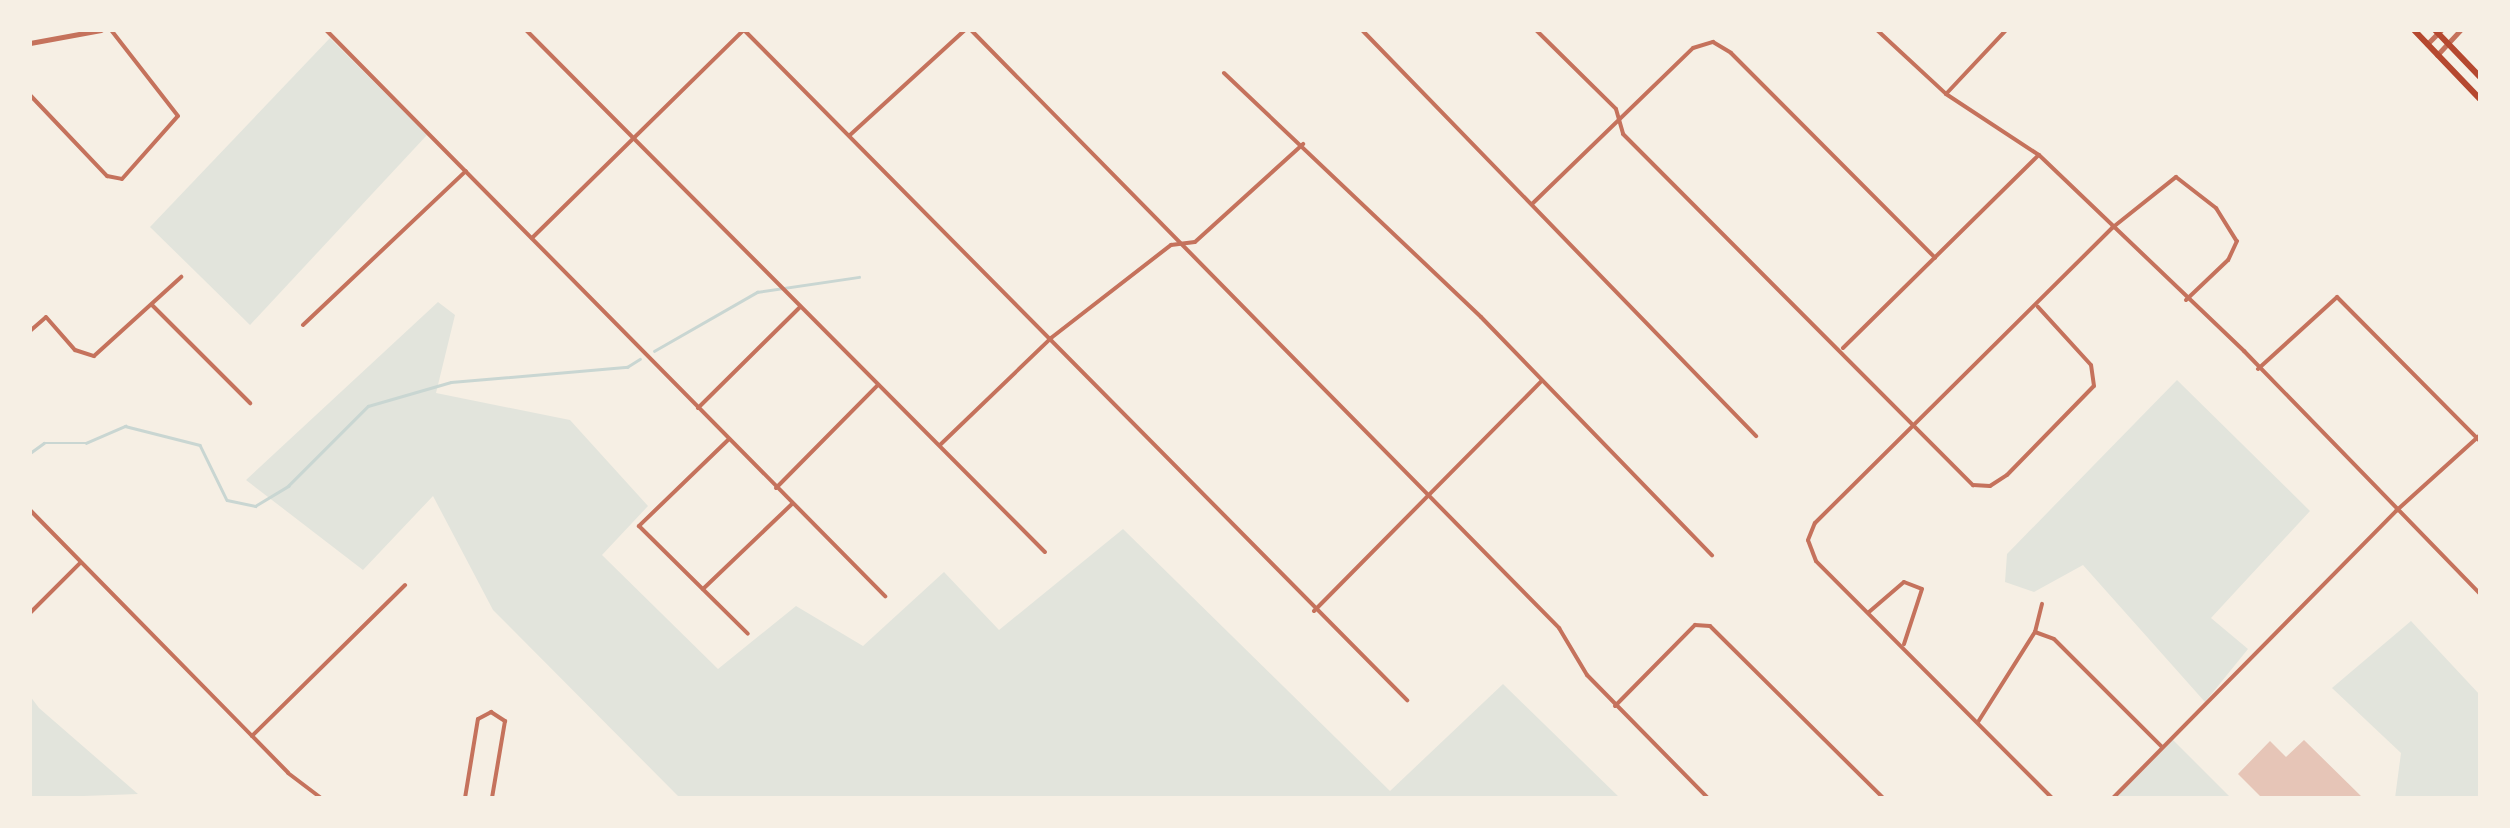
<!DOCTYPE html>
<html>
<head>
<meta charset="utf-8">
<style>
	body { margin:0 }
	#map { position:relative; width:2510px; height:828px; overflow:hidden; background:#f6efe4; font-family:"DM Sans",sans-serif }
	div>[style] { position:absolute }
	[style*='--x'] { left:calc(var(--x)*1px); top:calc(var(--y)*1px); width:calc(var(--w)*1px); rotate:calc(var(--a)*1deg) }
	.green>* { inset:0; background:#e2e4dc }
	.stream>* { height:2.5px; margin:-1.25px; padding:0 1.25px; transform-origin:1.25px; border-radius:1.25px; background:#c9d6d2 }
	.building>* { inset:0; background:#e6c5b7 }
	.minor>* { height:4px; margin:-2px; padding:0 2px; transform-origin:2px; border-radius:2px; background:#c5725c }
	.tertiary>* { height:5px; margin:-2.5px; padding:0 2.5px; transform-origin:2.5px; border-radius:2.5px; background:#c5725c }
	.secondary>* { height:6px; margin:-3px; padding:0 3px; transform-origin:3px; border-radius:3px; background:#b5482f }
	span { translate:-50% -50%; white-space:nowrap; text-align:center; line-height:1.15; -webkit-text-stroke:8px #f6efe4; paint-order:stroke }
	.frame { position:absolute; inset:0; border:32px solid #f6efe4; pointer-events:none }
</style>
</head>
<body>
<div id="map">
	<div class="green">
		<i style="clip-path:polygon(330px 38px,427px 135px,250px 325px,150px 227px)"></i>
		<i style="clip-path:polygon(438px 302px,455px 315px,436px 393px,570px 420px,648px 506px,602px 555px,718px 669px,796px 606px,863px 646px,944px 572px,999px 630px,1123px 529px,1390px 791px,1503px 684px,1620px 798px,680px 798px,493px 610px,433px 496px,363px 570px,246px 480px)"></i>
		<i style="clip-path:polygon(2177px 380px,2310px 511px,2211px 618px,2248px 649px,2205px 702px,2083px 565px,2034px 592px,2005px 582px,2007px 554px)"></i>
		<i style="clip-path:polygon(2411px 621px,2480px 695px,2480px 798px,2395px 798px,2401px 753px,2332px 688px)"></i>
		<i style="clip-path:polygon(30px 696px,39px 708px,138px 794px,30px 798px)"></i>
		<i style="clip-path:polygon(2172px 739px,2231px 798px,2113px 798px)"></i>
	</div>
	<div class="stream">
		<i style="--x:654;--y:351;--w:119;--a:-29.8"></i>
		<i style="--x:757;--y:292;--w:103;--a:-8.4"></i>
		<i style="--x:30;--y:453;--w:17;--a:-36"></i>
		<i style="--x:44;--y:443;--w:42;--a:0"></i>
		<i style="--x:86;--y:443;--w:43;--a:-23.6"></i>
		<i style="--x:125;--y:426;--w:77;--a:14.2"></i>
		<i style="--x:200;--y:445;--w:61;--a:63.9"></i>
		<i style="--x:227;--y:500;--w:29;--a:12"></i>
		<i style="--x:255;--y:506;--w:39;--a:-31"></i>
		<i style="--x:288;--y:486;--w:113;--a:-45"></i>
		<i style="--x:368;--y:406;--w:86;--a:-16.1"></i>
		<i style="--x:451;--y:382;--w:177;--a:-4.9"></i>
		<i style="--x:627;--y:367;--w:15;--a:-32"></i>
	</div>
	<div class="building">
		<i style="clip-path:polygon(2304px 740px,2363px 798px,2262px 798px,2238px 774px,2270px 741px,2286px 757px)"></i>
	</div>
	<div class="minor">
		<i style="--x:326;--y:30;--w:796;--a:45.36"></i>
		<i style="--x:526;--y:30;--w:736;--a:45.17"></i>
		<i style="--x:971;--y:30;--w:839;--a:45.48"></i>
		<i style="--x:1559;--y:628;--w:55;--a:59.2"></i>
		<i style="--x:1587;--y:675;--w:173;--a:45.5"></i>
		<i style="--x:1362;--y:30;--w:566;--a:45.86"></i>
		<i style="--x:1536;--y:30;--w:112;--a:44.6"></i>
		<i style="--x:1616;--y:109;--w:26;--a:74"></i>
		<i style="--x:1623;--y:134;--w:496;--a:45.1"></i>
		<i style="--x:1973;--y:485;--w:17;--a:3"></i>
		<i style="--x:1990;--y:486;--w:20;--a:-33"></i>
		<i style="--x:2007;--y:475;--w:124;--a:-45.7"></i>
		<i style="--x:2094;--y:386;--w:21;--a:-98"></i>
		<i style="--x:2091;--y:365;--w:79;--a:-132.4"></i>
		<i style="--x:1877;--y:30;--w:94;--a:42.8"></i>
		<i style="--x:1946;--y:94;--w:111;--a:33.3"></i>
		<i style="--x:2039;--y:155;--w:284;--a:43.7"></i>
		<i style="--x:2244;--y:351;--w:339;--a:45.8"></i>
		<i style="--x:1224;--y:73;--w:354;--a:43.5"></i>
		<i style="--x:1481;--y:317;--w:332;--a:45.9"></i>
		<i style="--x:1946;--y:94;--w:88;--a:-46.8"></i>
		<i style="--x:30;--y:95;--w:112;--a:46.5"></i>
		<i style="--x:107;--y:176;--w:15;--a:11"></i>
		<i style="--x:122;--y:179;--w:84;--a:-48.4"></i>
		<i style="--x:178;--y:116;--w:109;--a:-127.9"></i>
		<i style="--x:850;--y:135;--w:156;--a:-42.4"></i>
		<i style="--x:1532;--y:204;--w:224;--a:-44.1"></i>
		<i style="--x:1693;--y:48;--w:21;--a:-17"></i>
		<i style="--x:1713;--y:42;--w:21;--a:31"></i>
		<i style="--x:1731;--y:53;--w:289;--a:45.1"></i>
		<i style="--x:532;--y:238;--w:297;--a:-44.5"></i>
		<i style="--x:744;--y:30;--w:943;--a:45.3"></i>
		<i style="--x:152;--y:305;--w:139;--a:45"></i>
		<i style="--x:303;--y:325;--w:224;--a:-43.4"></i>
		<i style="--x:30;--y:331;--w:21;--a:-41"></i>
		<i style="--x:46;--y:317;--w:44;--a:48.7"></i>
		<i style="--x:75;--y:350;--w:20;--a:18"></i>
		<i style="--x:94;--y:356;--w:118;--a:-42.2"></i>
		<i style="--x:1843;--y:348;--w:275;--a:-44.6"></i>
		<i style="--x:2258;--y:369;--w:107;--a:-42.3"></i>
		<i style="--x:2337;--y:297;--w:203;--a:45.2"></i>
		<i style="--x:698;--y:408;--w:144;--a:-44.7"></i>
		<i style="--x:728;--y:440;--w:124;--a:136"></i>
		<i style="--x:639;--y:526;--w:153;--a:44.7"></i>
		<i style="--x:941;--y:444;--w:153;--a:-43.9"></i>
		<i style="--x:1051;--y:338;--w:152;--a:-37.8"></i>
		<i style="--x:1171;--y:245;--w:24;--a:-7"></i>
		<i style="--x:1195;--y:242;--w:146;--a:-42.2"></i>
		<i style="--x:776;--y:488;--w:145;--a:-45.3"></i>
		<i style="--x:30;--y:510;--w:368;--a:45.5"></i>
		<i style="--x:288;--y:773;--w:41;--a:37.1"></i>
		<i style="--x:703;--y:589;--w:123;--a:-43.7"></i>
		<i style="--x:1314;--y:611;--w:324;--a:-45.3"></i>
		<i style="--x:1869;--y:612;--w:46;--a:-40.6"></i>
		<i style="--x:1904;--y:582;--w:19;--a:21"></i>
		<i style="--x:1922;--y:589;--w:58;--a:108.1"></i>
		<i style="--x:30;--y:613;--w:71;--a:-45"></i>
		<i style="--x:2035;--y:632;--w:20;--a:20"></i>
		<i style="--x:2054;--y:639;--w:153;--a:45"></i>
		<i style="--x:1615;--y:706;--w:114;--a:-45.4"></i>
		<i style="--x:1695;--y:625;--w:15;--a:4"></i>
		<i style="--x:1710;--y:626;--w:244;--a:44.8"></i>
		<i style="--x:1978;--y:722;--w:107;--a:-57.7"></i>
		<i style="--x:2035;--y:632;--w:29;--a:-76"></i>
		<i style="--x:252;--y:736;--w:215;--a:-44.6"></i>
		<i style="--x:465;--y:798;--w:80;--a:-80.7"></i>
		<i style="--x:478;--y:719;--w:15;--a:-28"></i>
		<i style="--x:491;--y:712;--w:17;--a:33"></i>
		<i style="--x:505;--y:721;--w:78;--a:99.6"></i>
		<i style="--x:2052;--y:798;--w:334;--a:-134.9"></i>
		<i style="--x:1816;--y:561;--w:22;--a:-111"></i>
		<i style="--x:1808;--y:540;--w:18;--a:-68"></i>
		<i style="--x:1815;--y:523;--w:419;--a:-44.8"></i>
		<i style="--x:2112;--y:228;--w:82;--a:-38.6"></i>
		<i style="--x:2176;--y:177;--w:51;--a:37.8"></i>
		<i style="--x:2216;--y:208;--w:39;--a:58"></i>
		<i style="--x:2237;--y:241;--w:21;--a:115"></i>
		<i style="--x:2228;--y:260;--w:58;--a:136.4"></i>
		<i style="--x:2113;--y:798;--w:403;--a:-45.4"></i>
		<i style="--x:2396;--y:511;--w:113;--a:-42.1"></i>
	</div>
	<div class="tertiary">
		<i style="--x:30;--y:43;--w:72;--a:-10.4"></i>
		<i style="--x:2427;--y:44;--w:20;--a:-45"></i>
		<i style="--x:2437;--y:55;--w:34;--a:-47"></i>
	</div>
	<div class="secondary">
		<i style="--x:2414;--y:30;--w:95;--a:46.3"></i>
		<i style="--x:2435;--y:30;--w:65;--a:46.2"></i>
	</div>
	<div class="frame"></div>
</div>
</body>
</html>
